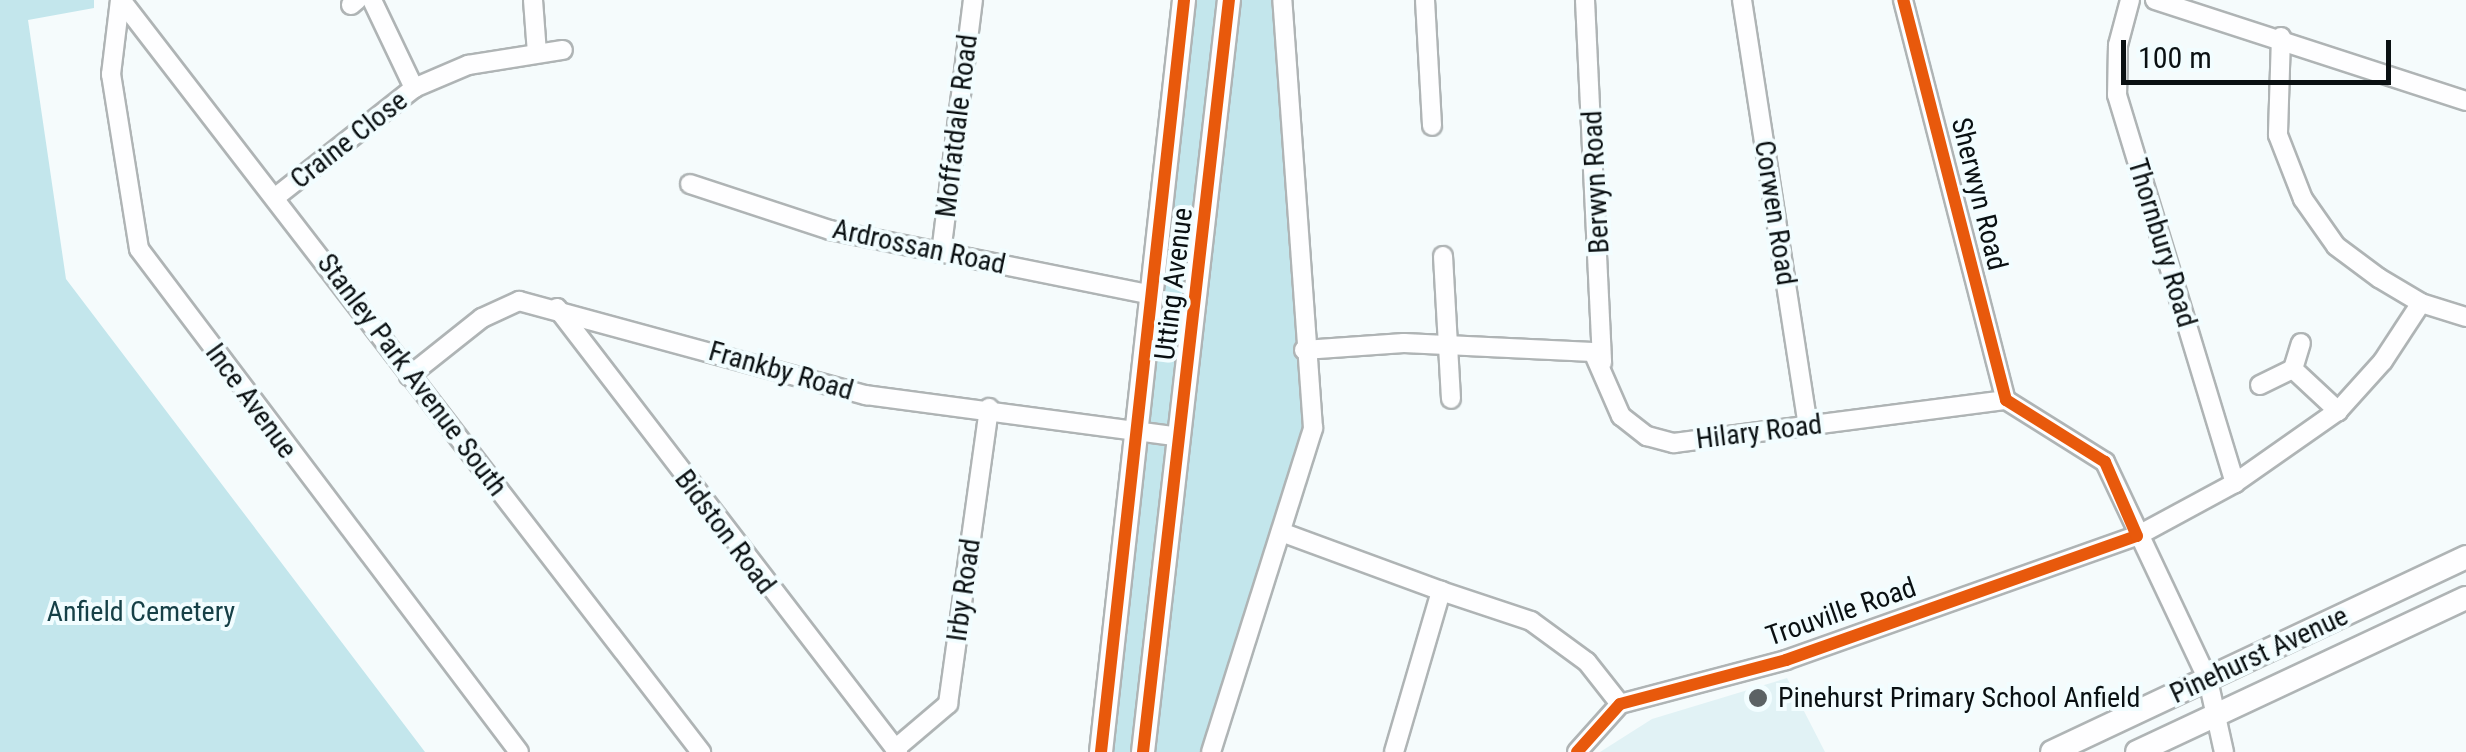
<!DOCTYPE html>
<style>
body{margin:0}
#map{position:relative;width:2466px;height:752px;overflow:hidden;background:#f5fbfc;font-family:"Roboto Condensed",sans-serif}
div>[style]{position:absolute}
.built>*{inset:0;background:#e1f2f5}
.green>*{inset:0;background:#c3e6ec}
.roads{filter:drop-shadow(2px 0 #afb4b5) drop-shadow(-2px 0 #afb4b5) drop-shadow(0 2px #afb4b5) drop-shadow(0 -2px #afb4b5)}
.street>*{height:18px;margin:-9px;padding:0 9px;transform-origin:9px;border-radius:9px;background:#fefeff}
.secondary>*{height:22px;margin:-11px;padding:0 11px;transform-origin:11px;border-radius:11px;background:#fefeff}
.cycleway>*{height:12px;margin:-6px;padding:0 6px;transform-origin:6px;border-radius:6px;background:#e8590c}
.dots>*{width:28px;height:28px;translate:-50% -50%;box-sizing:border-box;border:5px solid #f2fdff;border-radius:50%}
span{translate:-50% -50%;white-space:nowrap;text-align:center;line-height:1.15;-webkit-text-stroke:8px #f2fdff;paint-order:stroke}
.street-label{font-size:28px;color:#0a1012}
.park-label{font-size:28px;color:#164047}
.poi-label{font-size:28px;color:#0a1012}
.left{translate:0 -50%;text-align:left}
.scale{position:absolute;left:2121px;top:40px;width:270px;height:45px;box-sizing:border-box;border:5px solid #0a1012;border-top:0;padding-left:12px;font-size:30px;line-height:35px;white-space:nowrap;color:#0a1012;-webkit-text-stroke:8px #f2fdff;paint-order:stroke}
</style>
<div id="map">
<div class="built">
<div style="clip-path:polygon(1787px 678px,1825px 752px,1600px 752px,1652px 719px)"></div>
</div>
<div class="green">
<div style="clip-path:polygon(0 0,94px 0,94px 8px,28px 20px,66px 279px,425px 752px,0 752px)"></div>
<div style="clip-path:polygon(1184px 0,1282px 0,1313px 428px,1211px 752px,1101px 752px)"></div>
</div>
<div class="roads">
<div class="street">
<div style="left:120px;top:0;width:75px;rotate:96.9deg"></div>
<div style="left:111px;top:74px;width:177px;rotate:80.9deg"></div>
<div style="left:139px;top:249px;width:630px;rotate:52.93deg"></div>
<div style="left:121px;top:0;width:950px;rotate:52.36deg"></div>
<div style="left:372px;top:0;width:98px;rotate:64.5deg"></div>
<div style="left:533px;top:0;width:53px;rotate:85.7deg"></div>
<div style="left:1425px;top:0;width:126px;rotate:86.8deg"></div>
<div style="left:1585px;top:0;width:363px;rotate:87.3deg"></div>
<div style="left:1742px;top:0;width:431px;rotate:81.2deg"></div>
<div style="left:1903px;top:0;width:413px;rotate:75.6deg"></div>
<div style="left:2130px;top:0;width:47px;rotate:104.9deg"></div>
<div style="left:2118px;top:45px;width:50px;rotate:91.1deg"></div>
<div style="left:2117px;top:95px;width:406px;rotate:73.1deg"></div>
<div style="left:2155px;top:0;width:327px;rotate:18deg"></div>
<div style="left:351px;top:5px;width:8px;rotate:-40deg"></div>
<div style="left:2281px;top:37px;width:98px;rotate:91.8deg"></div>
<div style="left:2278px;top:135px;width:69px;rotate:68.7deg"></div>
<div style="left:2303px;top:199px;width:57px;rotate:54.9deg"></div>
<div style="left:2336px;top:246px;width:54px;rotate:36.7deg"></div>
<div style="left:2379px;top:278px;width:49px;rotate:30.8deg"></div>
<div style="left:2421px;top:303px;width:47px;rotate:17.3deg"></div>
<div style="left:690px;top:184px;width:147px;rotate:18.2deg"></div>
<div style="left:830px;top:230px;width:328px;rotate:11.4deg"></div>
<div style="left:277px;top:196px;width:174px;rotate:-38.2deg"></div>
<div style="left:414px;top:88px;width:59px;rotate:-23.1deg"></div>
<div style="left:468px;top:65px;width:96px;rotate:-9deg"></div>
<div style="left:941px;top:253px;width:255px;rotate:-82.8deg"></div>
<div style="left:1443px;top:256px;width:143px;rotate:86.8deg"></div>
<div style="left:557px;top:308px;width:560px;rotate:52.48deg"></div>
<div style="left:1304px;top:350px;width:100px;rotate:-4deg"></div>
<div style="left:1404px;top:343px;width:189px;rotate:2.7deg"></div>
<div style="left:1593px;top:352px;width:70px;rotate:66.4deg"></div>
<div style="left:1621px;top:416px;width:33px;rotate:38deg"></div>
<div style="left:1647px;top:436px;width:28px;rotate:15deg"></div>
<div style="left:1674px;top:443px;width:335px;rotate:-7.4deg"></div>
<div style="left:2006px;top:400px;width:117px;rotate:32.1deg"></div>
<div style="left:2105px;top:462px;width:241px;rotate:64.7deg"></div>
<div style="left:2208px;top:680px;width:74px;rotate:77.5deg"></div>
<div style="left:2293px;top:369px;width:27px;rotate:-73deg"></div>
<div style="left:409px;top:376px;width:93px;rotate:-38.5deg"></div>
<div style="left:482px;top:318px;width:41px;rotate:-24.7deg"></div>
<div style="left:519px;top:301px;width:360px;rotate:15.2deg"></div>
<div style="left:866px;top:395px;width:317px;rotate:7.6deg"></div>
<div style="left:2260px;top:385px;width:37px;rotate:-26deg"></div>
<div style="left:2293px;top:369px;width:62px;rotate:43deg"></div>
<div style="left:1281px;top:532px;width:171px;rotate:20.2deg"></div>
<div style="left:895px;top:749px;width:70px;rotate:-40.3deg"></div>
<div style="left:948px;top:704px;width:299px;rotate:-82.1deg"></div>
<div style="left:1211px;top:752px;width:340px;rotate:-72.5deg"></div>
<div style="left:1313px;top:428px;width:429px;rotate:-94.1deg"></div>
<div style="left:1394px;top:752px;width:168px;rotate:-73.7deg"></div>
<div style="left:1441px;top:591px;width:95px;rotate:18.4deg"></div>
<div style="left:1531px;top:621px;width:69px;rotate:36.2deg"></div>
<div style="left:1587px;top:662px;width:53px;rotate:51.8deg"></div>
<div style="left:1577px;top:752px;width:64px;rotate:-48.1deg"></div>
<div style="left:1620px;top:704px;width:172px;rotate:-14.8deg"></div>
<div style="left:1786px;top:660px;width:372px;rotate:-19.5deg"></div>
<div style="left:2137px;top:536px;width:111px;rotate:-28.4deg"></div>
<div style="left:2235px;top:483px;width:126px;rotate:-35deg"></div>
<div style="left:2338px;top:411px;width:67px;rotate:-48deg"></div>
<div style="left:2383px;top:361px;width:69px;rotate:-56.8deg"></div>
</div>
<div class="secondary">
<div style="left:1101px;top:752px;width:757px;rotate:-83.7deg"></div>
<div style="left:1143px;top:752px;width:757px;rotate:-83.48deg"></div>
<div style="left:2052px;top:752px;width:458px;rotate:-25.2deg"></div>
<div style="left:2137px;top:752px;width:363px;rotate:-25.1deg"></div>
</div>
</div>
<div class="cycleway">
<div style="left:1101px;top:752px;width:757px;rotate:-83.7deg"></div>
<div style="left:1143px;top:752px;width:757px;rotate:-83.48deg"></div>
<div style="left:1577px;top:752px;width:64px;rotate:-48.1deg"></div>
<div style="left:1620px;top:704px;width:172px;rotate:-14.8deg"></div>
<div style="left:1786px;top:660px;width:372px;rotate:-19.5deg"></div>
<div style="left:2137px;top:536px;width:81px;rotate:-113.4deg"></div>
<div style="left:2105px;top:462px;width:117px;rotate:-147.9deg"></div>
<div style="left:2006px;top:400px;width:413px;rotate:-104.4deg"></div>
</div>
<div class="dots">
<div style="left:1758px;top:698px;background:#5c6264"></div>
</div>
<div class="street-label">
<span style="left:957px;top:126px;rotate:-83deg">Moffatdale Road</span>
<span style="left:349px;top:140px;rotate:-38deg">Craine Close</span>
<span style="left:1596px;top:182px;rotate:-93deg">Berwyn Road</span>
<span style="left:1979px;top:194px;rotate:76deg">Sherwyn Road</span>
<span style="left:1775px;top:213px;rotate:81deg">Corwen Road</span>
<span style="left:2162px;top:243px;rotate:73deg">Thornbury Road</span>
<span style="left:919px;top:247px;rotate:12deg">Ardrossan Road</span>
<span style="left:1174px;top:284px;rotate:-83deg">Utting Avenue</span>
<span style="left:781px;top:371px;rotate:16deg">Frankby Road</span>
<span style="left:412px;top:375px;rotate:53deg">Stanley Park Avenue South</span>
<span style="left:251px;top:401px;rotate:54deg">Ince Avenue</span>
<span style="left:1759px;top:432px;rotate:-7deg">Hilary Road</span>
<span style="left:725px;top:532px;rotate:53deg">Bidston Road</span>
<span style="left:964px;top:590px;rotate:-82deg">Irby Road</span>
<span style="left:1841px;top:612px;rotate:-19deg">Trouville Road</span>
<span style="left:2259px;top:655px;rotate:-25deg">Pinehurst Avenue</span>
</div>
<div class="park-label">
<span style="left:141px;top:612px">Anfield Cemetery</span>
</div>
<div class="poi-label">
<span class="left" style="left:1778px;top:698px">Pinehurst Primary School Anfield</span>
</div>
<div class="scale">100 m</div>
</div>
